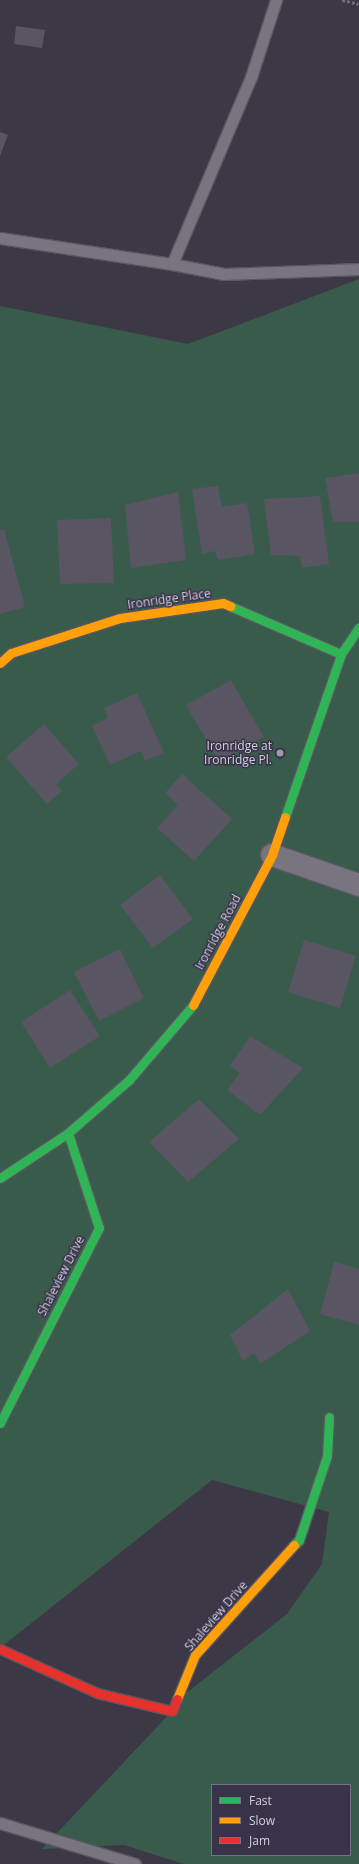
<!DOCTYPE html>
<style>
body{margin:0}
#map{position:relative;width:359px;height:1864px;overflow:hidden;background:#3c3845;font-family:"Open Sans",sans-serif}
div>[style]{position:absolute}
.green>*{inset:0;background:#395b4c}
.building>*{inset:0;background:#595563}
.path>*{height:2.5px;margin-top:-1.25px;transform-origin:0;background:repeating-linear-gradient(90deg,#716e78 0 3px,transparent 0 5px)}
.roads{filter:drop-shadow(1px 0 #595662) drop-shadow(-1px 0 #595662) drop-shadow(0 1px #595662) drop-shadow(0 -1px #595662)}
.lane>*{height:11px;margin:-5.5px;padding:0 5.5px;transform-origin:5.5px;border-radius:5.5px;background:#787480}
.street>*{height:22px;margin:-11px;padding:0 11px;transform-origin:11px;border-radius:11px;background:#787480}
.fast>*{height:9px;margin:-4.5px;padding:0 4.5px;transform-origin:4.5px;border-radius:4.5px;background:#30b455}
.slow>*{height:9px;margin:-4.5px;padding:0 4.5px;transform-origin:4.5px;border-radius:4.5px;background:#ff9f0a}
.jam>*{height:9px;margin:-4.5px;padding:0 4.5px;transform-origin:4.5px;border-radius:4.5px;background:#e5322d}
.dots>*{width:11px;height:11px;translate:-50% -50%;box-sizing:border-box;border:2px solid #39334a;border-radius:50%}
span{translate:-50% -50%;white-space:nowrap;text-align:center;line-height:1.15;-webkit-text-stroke:3px #39334a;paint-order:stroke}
.street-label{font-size:12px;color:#d3cfde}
.poi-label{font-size:12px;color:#d3cfde}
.right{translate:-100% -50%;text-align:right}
.legend{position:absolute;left:211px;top:1784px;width:140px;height:72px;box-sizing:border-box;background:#39334a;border:1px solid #777185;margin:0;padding:5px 7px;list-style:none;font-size:12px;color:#d3cfde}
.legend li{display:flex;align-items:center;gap:8px;height:20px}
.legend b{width:20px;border:1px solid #777185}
</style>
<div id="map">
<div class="green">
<div style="clip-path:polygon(evenodd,359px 279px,359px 1864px,184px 1864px,124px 1845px,42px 1849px,172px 1711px,185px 1694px,287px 1614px,322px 1564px,329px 1512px,212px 1480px,0 1648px,0 306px,188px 344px,359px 279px,212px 1785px,350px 1785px,350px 1855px,212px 1855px,212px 1785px)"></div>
</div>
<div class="building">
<div style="clip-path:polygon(16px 26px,45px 30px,42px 48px,14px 44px)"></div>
<div style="clip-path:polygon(0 132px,8px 135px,0 156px)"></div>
<div style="clip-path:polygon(359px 473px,359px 522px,333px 522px,325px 478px)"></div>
<div style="clip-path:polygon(218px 486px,222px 507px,247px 503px,255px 554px,218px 560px,215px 551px,202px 554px,192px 489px)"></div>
<div style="clip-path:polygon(178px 492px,186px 560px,131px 568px,125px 505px)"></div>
<div style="clip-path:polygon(320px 496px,329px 564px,302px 568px,300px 556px,271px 555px,264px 499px)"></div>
<div style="clip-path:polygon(111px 518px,114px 583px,60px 584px,57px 520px)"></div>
<div style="clip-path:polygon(4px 529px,25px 607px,0 614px,0 530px)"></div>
<div style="clip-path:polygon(231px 680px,264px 737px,219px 762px,186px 705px)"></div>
<div style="clip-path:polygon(137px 693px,164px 753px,145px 761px,141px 751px,110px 765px,92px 726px,108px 718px,104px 708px)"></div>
<div style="clip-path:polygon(44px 724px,79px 764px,56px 784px,62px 791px,47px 804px,6px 757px)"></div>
<div style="clip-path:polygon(182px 774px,232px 819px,194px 861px,157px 828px,178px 805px,165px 793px)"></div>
<div style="clip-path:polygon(160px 875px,193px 919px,153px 948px,120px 905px)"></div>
<div style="clip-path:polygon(304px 940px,356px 956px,340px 1008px,288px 992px)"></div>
<div style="clip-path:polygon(120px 949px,144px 998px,99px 1021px,74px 972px)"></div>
<div style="clip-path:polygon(70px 990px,100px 1036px,50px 1068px,21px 1022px)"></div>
<div style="clip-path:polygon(250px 1036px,303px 1068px,260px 1115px,227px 1090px,240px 1073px,230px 1066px)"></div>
<div style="clip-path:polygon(199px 1099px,239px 1139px,188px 1182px,149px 1142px)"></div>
<div style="clip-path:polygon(334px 1262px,359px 1269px,359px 1325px,320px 1314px)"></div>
<div style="clip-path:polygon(288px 1289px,310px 1331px,260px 1364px,254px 1353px,243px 1361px,230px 1335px)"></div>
</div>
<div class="path">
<div style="left:342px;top:0;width:17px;rotate:13deg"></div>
</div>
<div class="roads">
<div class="lane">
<div style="left:0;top:238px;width:174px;rotate:8.6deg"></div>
<div style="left:172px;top:264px;width:53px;rotate:10.9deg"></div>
<div style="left:224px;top:274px;width:135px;rotate:-2.1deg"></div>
<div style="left:172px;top:264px;width:203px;rotate:-67.1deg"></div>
<div style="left:251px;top:77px;width:81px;rotate:-72deg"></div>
<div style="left:0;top:1823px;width:141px;rotate:16.9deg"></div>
</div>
<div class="street">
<div style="left:272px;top:855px;width:92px;rotate:19deg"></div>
</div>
<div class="fast">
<div style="left:230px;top:606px;width:121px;rotate:23.4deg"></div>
<div style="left:285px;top:817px;width:172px;rotate:-71deg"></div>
<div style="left:341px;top:654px;width:32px;rotate:-56deg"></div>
<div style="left:0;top:1178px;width:82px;rotate:-33.5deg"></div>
<div style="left:68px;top:1133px;width:81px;rotate:-41deg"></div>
<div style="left:129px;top:1080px;width:99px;rotate:-49.5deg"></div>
<div style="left:0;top:1423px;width:219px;rotate:-63.1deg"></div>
<div style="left:99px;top:1228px;width:100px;rotate:-108.1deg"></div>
<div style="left:294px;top:1545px;width:7px;rotate:-45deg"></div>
<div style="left:299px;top:1540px;width:89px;rotate:-71.6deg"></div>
<div style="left:327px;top:1456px;width:39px;rotate:-87deg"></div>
</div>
<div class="slow">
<div style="left:0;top:663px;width:15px;rotate:-42deg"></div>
<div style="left:11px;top:653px;width:114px;rotate:-17.8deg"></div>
<div style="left:120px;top:618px;width:104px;rotate:-8.3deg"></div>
<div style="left:223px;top:603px;width:8px;rotate:23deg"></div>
<div style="left:193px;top:1005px;width:170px;rotate:-62.2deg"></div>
<div style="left:272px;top:855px;width:40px;rotate:-71.1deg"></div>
<div style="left:177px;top:1699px;width:48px;rotate:-67.8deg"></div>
<div style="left:195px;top:1655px;width:148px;rotate:-48deg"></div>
</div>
<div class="jam">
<div style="left:0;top:1649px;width:107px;rotate:24.4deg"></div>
<div style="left:97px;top:1693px;width:77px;rotate:13.5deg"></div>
<div style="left:172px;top:1711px;width:13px;rotate:-67deg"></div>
</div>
</div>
<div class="dots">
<div style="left:280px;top:753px;background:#9e9aa8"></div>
</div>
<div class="street-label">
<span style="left:169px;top:599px;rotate:-8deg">Ironridge Place</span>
<span style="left:218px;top:932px;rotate:-62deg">Ironridge Road</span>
<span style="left:61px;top:1276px;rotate:-63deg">Shaleview Drive</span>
<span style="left:216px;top:1616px;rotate:-49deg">Shaleview Drive</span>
</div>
<div class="poi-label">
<span class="right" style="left:272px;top:753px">Ironridge at<br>Ironridge Pl.</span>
</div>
<ul class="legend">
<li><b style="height:5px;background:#30b455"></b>Fast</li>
<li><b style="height:5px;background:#ff9f0a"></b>Slow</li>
<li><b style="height:5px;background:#e5322d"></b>Jam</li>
</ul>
</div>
